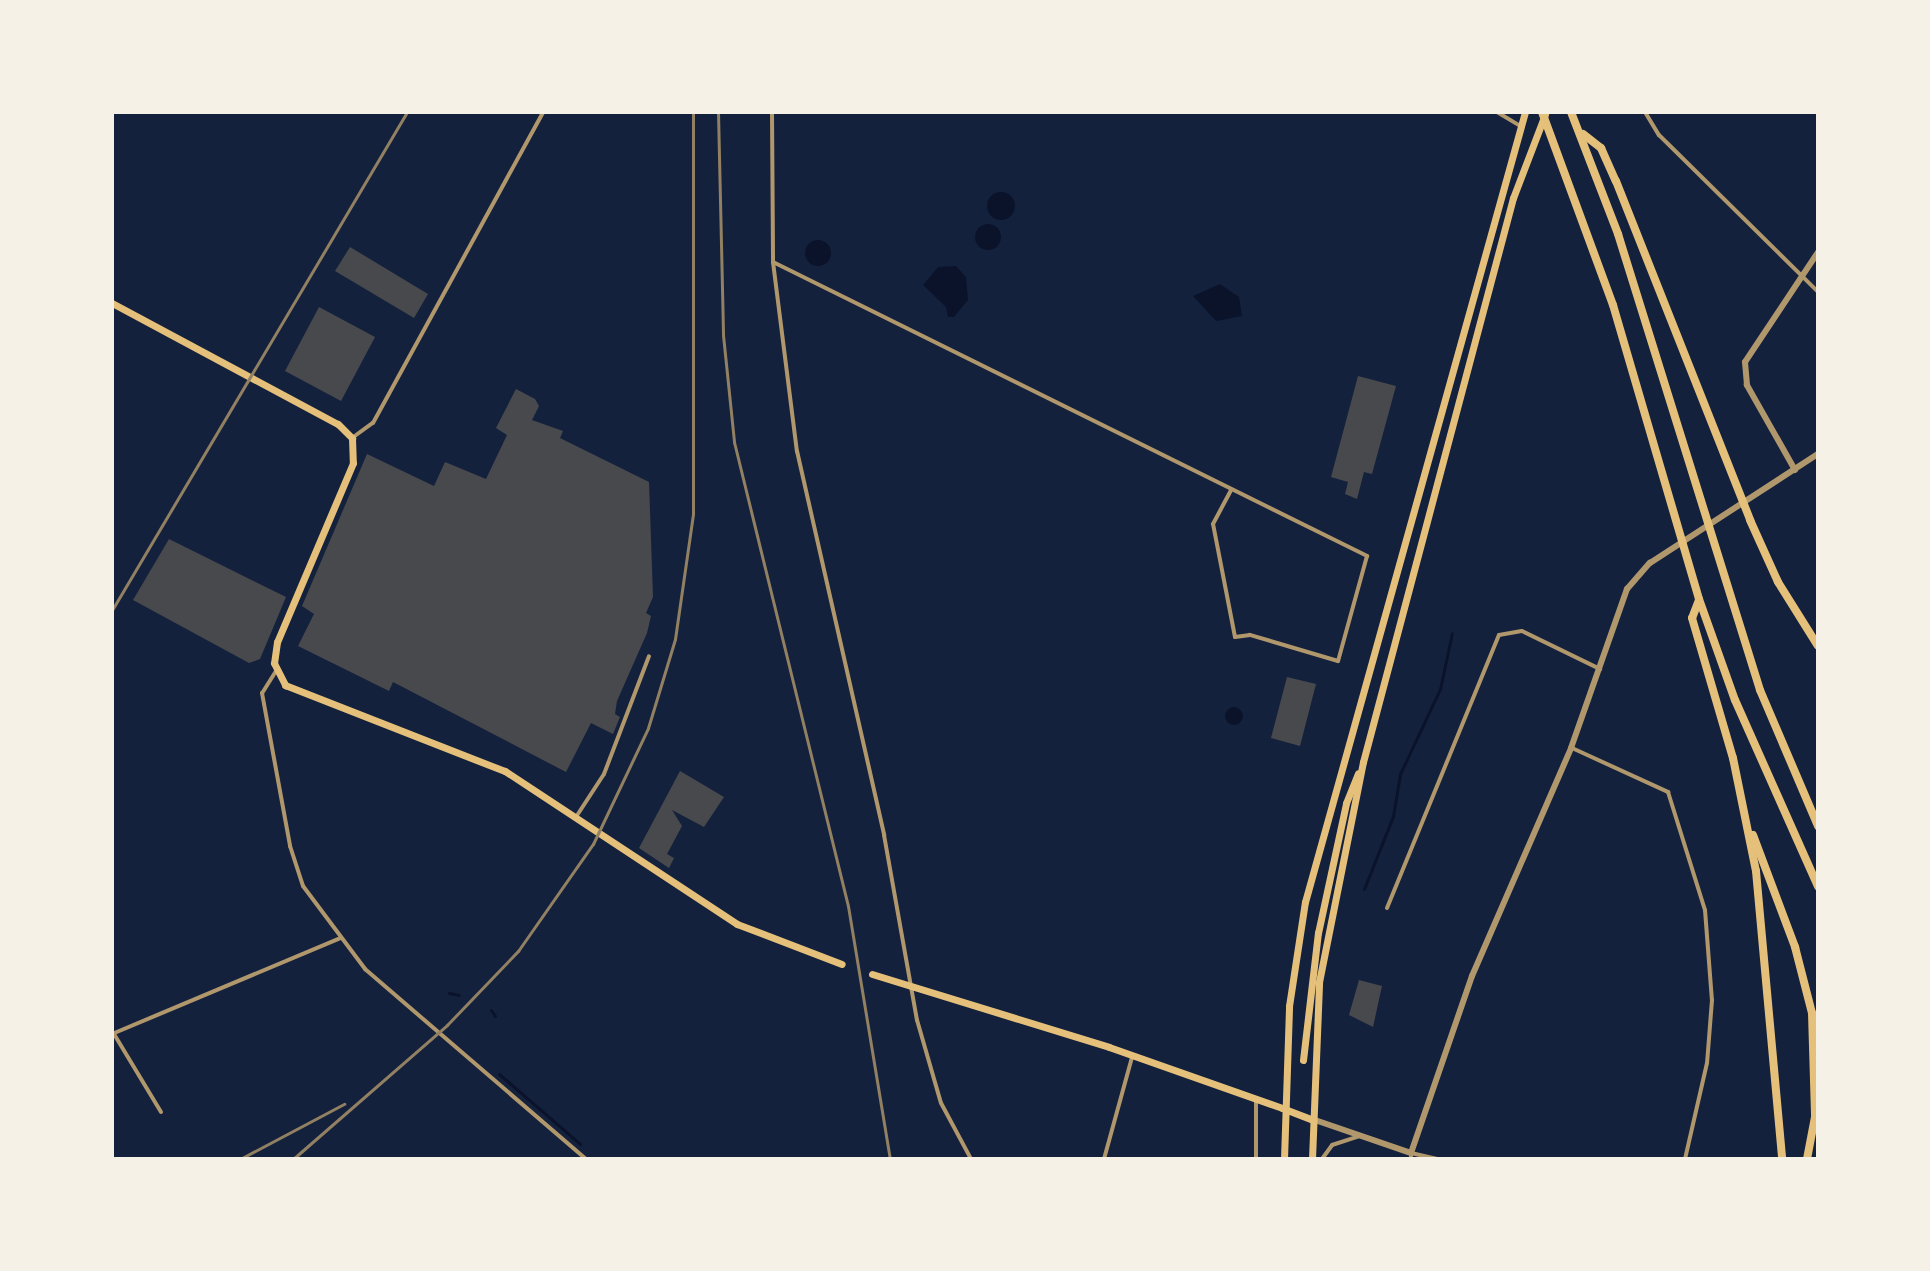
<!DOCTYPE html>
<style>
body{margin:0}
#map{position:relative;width:1930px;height:1271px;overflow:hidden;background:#14213d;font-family:Helvetica,sans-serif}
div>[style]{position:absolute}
.water>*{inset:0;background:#0b132b}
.round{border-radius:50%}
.stream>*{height:3px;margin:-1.5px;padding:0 1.5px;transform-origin:1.5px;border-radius:1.5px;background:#0b132b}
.building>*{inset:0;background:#48494c}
.minor>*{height:4px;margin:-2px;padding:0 2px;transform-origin:2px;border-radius:2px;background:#b1986c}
.tertiary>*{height:6px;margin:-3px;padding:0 3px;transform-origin:3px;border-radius:3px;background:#b1986c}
.primary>*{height:7px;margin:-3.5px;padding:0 3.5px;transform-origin:3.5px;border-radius:3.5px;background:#e5c07b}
.trunk>*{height:7px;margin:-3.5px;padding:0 3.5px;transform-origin:3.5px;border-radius:3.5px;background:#e5c07b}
.motorway>*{height:8px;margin:-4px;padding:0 4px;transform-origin:4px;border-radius:4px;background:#e5c07b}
.rail>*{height:3px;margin:-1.5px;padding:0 1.5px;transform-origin:1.5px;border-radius:1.5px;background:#918062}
span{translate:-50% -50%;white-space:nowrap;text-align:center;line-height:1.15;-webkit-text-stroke:7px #f6f1e7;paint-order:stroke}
.frame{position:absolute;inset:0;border:114px solid #f6f1e7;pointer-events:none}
</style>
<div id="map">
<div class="water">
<div class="round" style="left:987px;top:192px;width:28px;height:28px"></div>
<div class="round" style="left:975px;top:224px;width:26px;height:26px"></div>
<div class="round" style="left:805px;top:240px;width:26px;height:26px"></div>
<div style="clip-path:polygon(956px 266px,966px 277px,968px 300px,954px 317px,948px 317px,946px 307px,923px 285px,938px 267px)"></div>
<div style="clip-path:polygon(1220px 284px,1239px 297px,1242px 316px,1216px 321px,1193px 296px)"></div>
<div class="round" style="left:1225px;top:707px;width:18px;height:18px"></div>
</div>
<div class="stream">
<div style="left:1364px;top:889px;width:79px;rotate:-68.3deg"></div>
<div style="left:1393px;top:816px;width:43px;rotate:-80.5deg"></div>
<div style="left:1400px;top:774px;width:94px;rotate:-64.8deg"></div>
<div style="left:1440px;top:689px;width:57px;rotate:-77.9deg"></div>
<div style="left:449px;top:993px;width:10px;rotate:11deg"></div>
<div style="left:491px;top:1010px;width:7px;rotate:56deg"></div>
<div style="left:499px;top:1074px;width:107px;rotate:40.8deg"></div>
<div style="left:596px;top:1158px;width:1px;rotate:45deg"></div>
<div style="left:193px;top:1159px;width:5px;rotate:-11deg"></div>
</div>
<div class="building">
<div style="clip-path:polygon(350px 247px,428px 294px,414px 318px,335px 271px)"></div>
<div style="clip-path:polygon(319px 307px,375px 337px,341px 401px,285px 371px)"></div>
<div style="clip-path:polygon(1358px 376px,1396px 386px,1372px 474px,1364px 472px,1357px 499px,1345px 494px,1348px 482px,1331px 477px)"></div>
<div style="clip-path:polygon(516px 389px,535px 399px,539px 406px,532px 420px,563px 431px,560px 438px,649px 482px,653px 597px,646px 613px,651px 616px,647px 633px,617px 701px,615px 714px,620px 717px,613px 734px,591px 723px,566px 772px,393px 682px,389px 691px,298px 646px,314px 614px,302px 606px,367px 454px,434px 486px,445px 462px,486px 479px,507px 435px,496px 428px)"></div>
<div style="clip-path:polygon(169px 539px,286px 597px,260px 659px,249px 663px,133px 600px)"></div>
<div style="clip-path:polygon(1287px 677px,1316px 684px,1300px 746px,1271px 738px)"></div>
<div style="clip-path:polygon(680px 771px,724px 797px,704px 827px,672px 810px,682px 826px,667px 854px,674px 858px,669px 868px,639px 848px)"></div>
<div style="clip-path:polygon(1359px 980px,1382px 986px,1373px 1027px,1349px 1015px)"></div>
</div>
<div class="minor">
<div style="left:772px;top:112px;width:150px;rotate:89.6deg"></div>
<div style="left:773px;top:262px;width:191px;rotate:82.8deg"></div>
<div style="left:797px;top:451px;width:394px;rotate:77.2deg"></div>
<div style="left:884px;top:835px;width:188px;rotate:79.9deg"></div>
<div style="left:917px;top:1020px;width:86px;rotate:73.9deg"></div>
<div style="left:941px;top:1103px;width:64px;rotate:61.8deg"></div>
<div style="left:1497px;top:112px;width:26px;rotate:31deg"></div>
<div style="left:1645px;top:112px;width:27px;rotate:59deg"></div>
<div style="left:1659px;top:135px;width:223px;rotate:44.6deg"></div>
<div style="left:773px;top:262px;width:663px;rotate:26.33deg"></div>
<div style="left:1367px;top:556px;width:109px;rotate:105.4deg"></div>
<div style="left:1338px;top:661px;width:92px;rotate:-163.5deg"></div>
<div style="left:1250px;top:635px;width:15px;rotate:172deg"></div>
<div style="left:1235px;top:637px;width:115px;rotate:-101deg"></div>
<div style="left:1213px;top:524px;width:38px;rotate:-62deg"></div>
<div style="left:352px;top:438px;width:26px;rotate:-36deg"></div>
<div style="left:373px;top:423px;width:354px;rotate:-61.3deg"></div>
<div style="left:276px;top:671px;width:26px;rotate:122deg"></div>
<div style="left:262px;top:693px;width:156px;rotate:79.6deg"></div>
<div style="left:290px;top:846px;width:42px;rotate:72deg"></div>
<div style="left:303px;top:886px;width:104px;rotate:53.2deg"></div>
<div style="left:365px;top:969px;width:291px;rotate:40.7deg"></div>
<div style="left:1572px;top:748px;width:106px;rotate:24.6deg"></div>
<div style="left:1668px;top:792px;width:124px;rotate:72.6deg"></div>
<div style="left:1705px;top:910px;width:90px;rotate:85.6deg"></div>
<div style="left:1712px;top:1000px;width:63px;rotate:94.5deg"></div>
<div style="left:1707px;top:1063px;width:98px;rotate:102.9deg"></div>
<div style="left:576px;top:817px;width:51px;rotate:-56.9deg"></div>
<div style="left:604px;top:774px;width:126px;rotate:-69.1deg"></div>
<div style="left:1387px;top:908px;width:295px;rotate:-67.7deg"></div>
<div style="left:1499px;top:635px;width:23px;rotate:-10deg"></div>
<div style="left:1522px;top:631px;width:87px;rotate:26deg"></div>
<div style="left:112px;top:1034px;width:247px;rotate:-22.8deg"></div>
<div style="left:114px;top:1034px;width:91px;rotate:58.9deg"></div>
<div style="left:1256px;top:1099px;width:60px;rotate:90deg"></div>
<div style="left:1104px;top:1159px;width:106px;rotate:-74.6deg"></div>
<div style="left:1322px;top:1159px;width:17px;rotate:-54deg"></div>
<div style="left:1332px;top:1145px;width:28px;rotate:-18deg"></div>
<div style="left:1411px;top:1159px;width:6px;rotate:-90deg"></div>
<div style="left:1411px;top:1153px;width:28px;rotate:13deg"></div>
</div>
<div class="tertiary">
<div style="left:1795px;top:470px;width:98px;rotate:-119.5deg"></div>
<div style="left:1747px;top:385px;width:23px;rotate:-95deg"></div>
<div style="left:1745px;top:362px;width:132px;rotate:-56.4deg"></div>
<div style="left:1312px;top:1119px;width:105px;rotate:19deg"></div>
<div style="left:1411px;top:1153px;width:187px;rotate:-71deg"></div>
<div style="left:1472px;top:976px;width:249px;rotate:-66.5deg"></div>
<div style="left:1571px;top:748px;width:169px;rotate:-70.6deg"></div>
<div style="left:1627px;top:589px;width:35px;rotate:-49deg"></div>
<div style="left:1650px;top:563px;width:200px;rotate:-33deg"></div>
</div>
<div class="primary">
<div style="left:112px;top:303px;width:256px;rotate:28.2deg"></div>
<div style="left:338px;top:424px;width:20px;rotate:45deg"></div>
<div style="left:352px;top:438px;width:25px;rotate:88deg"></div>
<div style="left:353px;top:463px;width:194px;rotate:113deg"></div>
<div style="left:277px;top:642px;width:21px;rotate:98deg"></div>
<div style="left:274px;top:663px;width:25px;rotate:63deg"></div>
<div style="left:285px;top:685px;width:236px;rotate:21.4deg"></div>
<div style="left:505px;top:771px;width:278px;rotate:33.4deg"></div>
<div style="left:737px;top:924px;width:112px;rotate:20.9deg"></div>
<div style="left:872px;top:974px;width:248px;rotate:17.1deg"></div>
<div style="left:1109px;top:1047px;width:183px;rotate:19.4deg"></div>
</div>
<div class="trunk">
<div style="left:1303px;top:1060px;width:128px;rotate:-83.3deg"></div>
<div style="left:1318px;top:933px;width:133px;rotate:-77.8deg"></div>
<div style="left:1346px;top:803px;width:32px;rotate:-68deg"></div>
<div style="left:1282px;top:1108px;width:31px;rotate:21deg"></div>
<div style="left:1284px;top:1159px;width:153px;rotate:-88.1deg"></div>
<div style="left:1289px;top:1006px;width:105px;rotate:-81.3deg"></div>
<div style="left:1305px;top:902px;width:820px;rotate:-74.44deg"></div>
<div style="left:1312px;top:1159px;width:177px;rotate:-87.7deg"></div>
<div style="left:1319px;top:982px;width:224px;rotate:-78.7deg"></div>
<div style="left:1363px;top:762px;width:584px;rotate:-75.11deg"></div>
<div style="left:1513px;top:198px;width:90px;rotate:-69.1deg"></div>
</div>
<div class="motorway">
<div style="left:1542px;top:112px;width:206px;rotate:69.8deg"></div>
<div style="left:1613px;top:305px;width:306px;rotate:73.7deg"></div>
<div style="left:1699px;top:599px;width:107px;rotate:70.4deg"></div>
<div style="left:1735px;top:700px;width:204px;rotate:66deg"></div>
<div style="left:1571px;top:112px;width:131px;rotate:68.9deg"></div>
<div style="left:1618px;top:234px;width:478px;rotate:72.7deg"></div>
<div style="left:1760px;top:690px;width:148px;rotate:66.9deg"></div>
<div style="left:1583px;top:134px;width:23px;rotate:38deg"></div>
<div style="left:1601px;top:148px;width:36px;rotate:66deg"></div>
<div style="left:1616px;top:181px;width:365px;rotate:68.4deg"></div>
<div style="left:1750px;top:520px;width:68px;rotate:65.7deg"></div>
<div style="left:1778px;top:582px;width:75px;rotate:58deg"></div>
<div style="left:1699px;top:600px;width:19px;rotate:111deg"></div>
<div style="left:1692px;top:618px;width:146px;rotate:73.7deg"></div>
<div style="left:1733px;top:758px;width:115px;rotate:78.5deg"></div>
<div style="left:1756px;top:871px;width:289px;rotate:84.8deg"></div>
<div style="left:1753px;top:835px;width:120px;rotate:69.4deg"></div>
<div style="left:1795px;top:947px;width:68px;rotate:75.6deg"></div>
<div style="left:1812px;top:1013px;width:104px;rotate:88.3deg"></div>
<div style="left:1815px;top:1117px;width:43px;rotate:100.8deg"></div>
</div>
<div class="rail">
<div style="left:718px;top:112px;width:223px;rotate:88.7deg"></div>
<div style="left:723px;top:335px;width:108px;rotate:84.1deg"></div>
<div style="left:734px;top:442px;width:478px;rotate:76.2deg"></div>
<div style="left:848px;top:906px;width:256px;rotate:80.6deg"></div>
<div style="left:112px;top:610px;width:579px;rotate:-59.36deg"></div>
<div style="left:240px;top:1159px;width:118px;rotate:-27.9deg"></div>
<div style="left:293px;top:1159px;width:204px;rotate:-41deg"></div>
<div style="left:447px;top:1025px;width:103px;rotate:-46.2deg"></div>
<div style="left:518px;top:951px;width:131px;rotate:-55deg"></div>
<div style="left:593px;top:844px;width:128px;rotate:-64.6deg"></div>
<div style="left:648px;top:728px;width:93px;rotate:-73.1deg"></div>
<div style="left:675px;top:639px;width:126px;rotate:-81.8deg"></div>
<div style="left:693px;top:514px;width:402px;rotate:-90deg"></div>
</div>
<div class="frame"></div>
</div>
